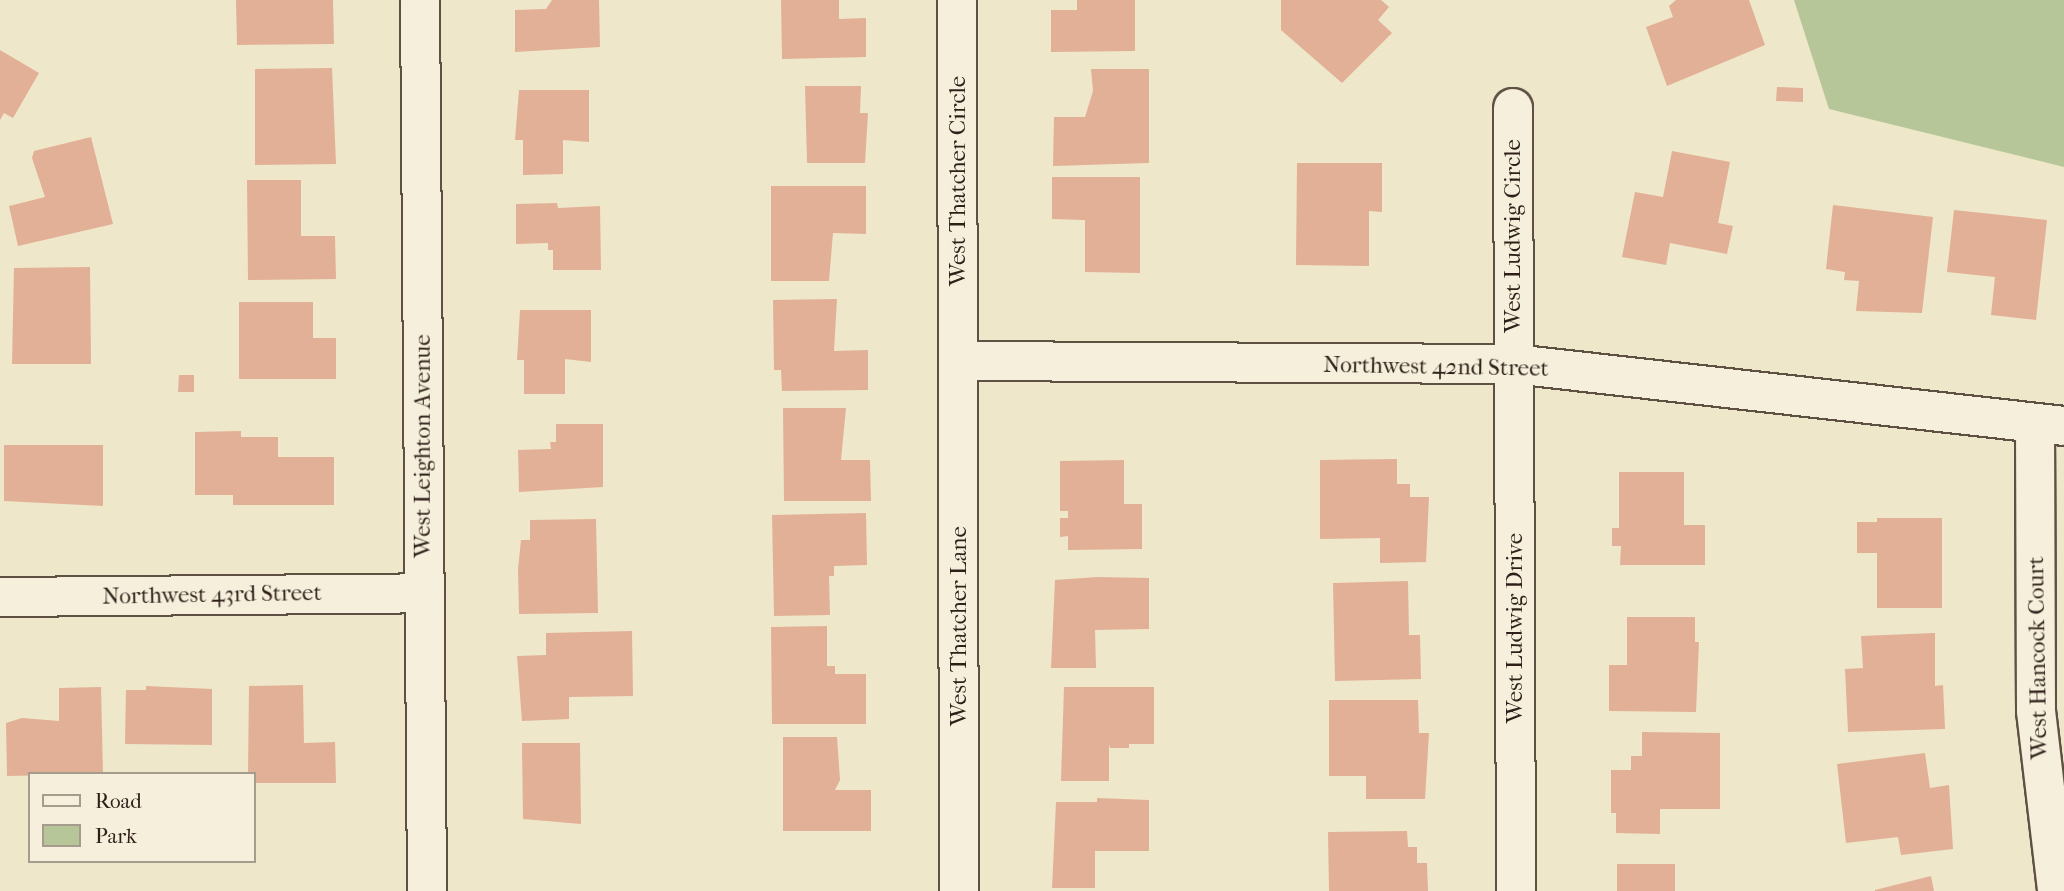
<!DOCTYPE html>
<style>
body{margin:0}
#map{position:relative;width:2064px;height:891px;overflow:hidden;background:#efe7c9;font-family:"IM FELL French Canon",serif}
div>[style]{position:absolute}
.green>*{inset:0;background:#b6c699}
.building>*{inset:0;background:#e2b096}
.roads{filter:drop-shadow(2px 0 #5e5144) drop-shadow(-2px 0 #5e5144) drop-shadow(0 2px #5e5144) drop-shadow(0 -2px #5e5144)}
.minor>*{height:38px;margin:-19px;padding:0 19px;transform-origin:19px;border-radius:19px;background:#f5efdc}
span{translate:-50% -50%;white-space:nowrap;text-align:center;line-height:1.15;-webkit-text-stroke:5px #f5efdc;paint-order:stroke}
.street-label{font-size:23px;color:#2e1f18}
.legend{position:absolute;left:28px;top:772px;width:228px;height:91px;box-sizing:border-box;background:#f5efdc;border:2px solid #a59c8e;margin:0;padding:9px 12px;list-style:none;font-size:21px;color:#2e1f18}
.legend li{display:flex;align-items:center;gap:14px;height:35px}
.legend b{width:35px;border:2px solid #a59c8e}
</style>
<div id="map">
<div class="green">
<div style="clip-path:polygon(1794px 0,2064px 0,2064px 167px,1829px 109px)"></div>
</div>
<div class="building">
<div style="clip-path:polygon(236px 0,333px 0,334px 44px,237px 45px)"></div>
<div style="clip-path:polygon(552px 0,599px 0,600px 47px,515px 52px,515px 10px,546px 9px)"></div>
<div style="clip-path:polygon(781px 0,839px 0,839px 19px,866px 18px,866px 57px,782px 59px)"></div>
<div style="clip-path:polygon(1077px 0,1135px 0,1135px 51px,1051px 52px,1051px 10px,1077px 10px)"></div>
<div style="clip-path:polygon(1281px 0,1381px 0,1389px 7px,1378px 20px,1392px 33px,1342px 83px,1281px 30px)"></div>
<div style="clip-path:polygon(1676px 0,1749px 0,1765px 45px,1667px 86px,1646px 27px,1673px 17px,1669px 6px)"></div>
<div style="clip-path:polygon(0 50px,39px 73px,13px 118px,4px 113px,0 120px)"></div>
<div style="clip-path:polygon(332px 68px,336px 164px,255px 165px,255px 69px)"></div>
<div style="clip-path:polygon(1091px 69px,1149px 69px,1149px 163px,1053px 166px,1054px 117px,1085px 117px,1093px 91px)"></div>
<div style="clip-path:polygon(805px 86px,861px 86px,860px 113px,868px 113px,865px 163px,807px 163px)"></div>
<div style="clip-path:polygon(1777px 87px,1803px 88px,1803px 102px,1776px 101px)"></div>
<div style="clip-path:polygon(519px 90px,589px 90px,589px 142px,563px 140px,563px 174px,523px 175px,523px 140px,515px 140px)"></div>
<div style="clip-path:polygon(91px 137px,113px 224px,18px 246px,9px 206px,45px 197px,32px 158px,34px 151px)"></div>
<div style="clip-path:polygon(1672px 151px,1730px 162px,1718px 223px,1733px 226px,1727px 254px,1670px 243px,1666px 265px,1622px 257px,1635px 192px,1663px 197px)"></div>
<div style="clip-path:polygon(1297px 163px,1382px 163px,1382px 212px,1369px 211px,1369px 266px,1296px 265px)"></div>
<div style="clip-path:polygon(1052px 177px,1140px 177px,1140px 273px,1085px 272px,1085px 220px,1052px 219px)"></div>
<div style="clip-path:polygon(247px 180px,301px 180px,301px 236px,335px 236px,336px 279px,248px 280px)"></div>
<div style="clip-path:polygon(771px 186px,866px 186px,866px 234px,833px 233px,829px 281px,771px 281px)"></div>
<div style="clip-path:polygon(557px 203px,558px 208px,600px 206px,601px 270px,553px 270px,553px 250px,548px 250px,548px 243px,516px 244px,516px 204px)"></div>
<div style="clip-path:polygon(1833px 205px,1933px 217px,1922px 313px,1856px 311px,1859px 281px,1844px 280px,1845px 272px,1826px 269px)"></div>
<div style="clip-path:polygon(1954px 210px,2047px 220px,2036px 320px,1991px 315px,1995px 277px,1947px 272px)"></div>
<div style="clip-path:polygon(90px 267px,91px 364px,12px 364px,14px 268px)"></div>
<div style="clip-path:polygon(837px 299px,834px 351px,868px 350px,868px 390px,782px 391px,781px 370px,774px 370px,773px 300px)"></div>
<div style="clip-path:polygon(239px 302px,313px 302px,313px 338px,336px 338px,336px 379px,239px 379px)"></div>
<div style="clip-path:polygon(520px 310px,591px 310px,591px 362px,565px 359px,565px 394px,524px 394px,524px 360px,517px 360px)"></div>
<div style="clip-path:polygon(179px 375px,194px 375px,194px 392px,178px 392px)"></div>
<div style="clip-path:polygon(783px 408px,846px 408px,841px 460px,870px 460px,871px 501px,784px 501px)"></div>
<div style="clip-path:polygon(556px 424px,603px 424px,603px 487px,519px 492px,518px 450px,551px 449px,550px 442px,556px 442px)"></div>
<div style="clip-path:polygon(241px 431px,241px 437px,278px 437px,278px 457px,334px 457px,334px 505px,233px 505px,233px 495px,195px 495px,195px 432px)"></div>
<div style="clip-path:polygon(4px 445px,103px 445px,103px 506px,4px 501px)"></div>
<div style="clip-path:polygon(1397px 459px,1397px 484px,1410px 484px,1410px 497px,1429px 497px,1426px 562px,1380px 563px,1380px 538px,1320px 539px,1320px 460px)"></div>
<div style="clip-path:polygon(1124px 460px,1124px 504px,1142px 504px,1142px 549px,1068px 550px,1068px 536px,1060px 537px,1060px 518px,1068px 518px,1068px 511px,1060px 511px,1060px 461px)"></div>
<div style="clip-path:polygon(1619px 472px,1684px 472px,1684px 525px,1705px 525px,1705px 565px,1620px 565px,1621px 546px,1612px 546px,1612px 528px,1619px 528px)"></div>
<div style="clip-path:polygon(866px 513px,867px 565px,834px 566px,834px 576px,829px 576px,830px 615px,774px 616px,772px 515px)"></div>
<div style="clip-path:polygon(1877px 518px,1942px 518px,1942px 608px,1877px 608px,1877px 553px,1857px 553px,1857px 522px,1877px 522px)"></div>
<div style="clip-path:polygon(596px 519px,598px 613px,519px 614px,518px 569px,521px 540px,530px 540px,530px 520px)"></div>
<div style="clip-path:polygon(1097px 577px,1149px 578px,1149px 629px,1095px 630px,1096px 668px,1051px 668px,1055px 580px)"></div>
<div style="clip-path:polygon(1408px 581px,1409px 635px,1420px 635px,1421px 679px,1335px 681px,1333px 583px)"></div>
<div style="clip-path:polygon(1627px 617px,1695px 617px,1695px 642px,1699px 642px,1696px 712px,1609px 711px,1609px 665px,1627px 665px)"></div>
<div style="clip-path:polygon(827px 626px,827px 666px,835px 666px,835px 674px,866px 674px,866px 724px,772px 724px,771px 627px)"></div>
<div style="clip-path:polygon(632px 631px,633px 696px,569px 697px,569px 719px,522px 721px,517px 656px,546px 655px,546px 633px)"></div>
<div style="clip-path:polygon(1935px 633px,1935px 686px,1943px 685px,1945px 729px,1848px 732px,1845px 669px,1863px 668px,1861px 636px)"></div>
<div style="clip-path:polygon(303px 685px,304px 743px,335px 742px,336px 783px,254px 783px,254px 774px,248px 774px,249px 686px)"></div>
<div style="clip-path:polygon(146px 686px,212px 689px,212px 745px,125px 744px,126px 690px,146px 690px)"></div>
<div style="clip-path:polygon(101px 687px,103px 774px,7px 776px,6px 723px,22px 718px,59px 721px,59px 688px)"></div>
<div style="clip-path:polygon(1064px 687px,1154px 687px,1154px 744px,1129px 744px,1129px 748px,1110px 748px,1109px 744px,1109px 781px,1061px 781px)"></div>
<div style="clip-path:polygon(1329px 700px,1418px 700px,1419px 733px,1429px 733px,1425px 799px,1366px 799px,1366px 776px,1329px 776px)"></div>
<div style="clip-path:polygon(1642px 732px,1720px 733px,1720px 809px,1660px 809px,1660px 834px,1616px 833px,1616px 813px,1611px 813px,1611px 770px,1631px 770px,1631px 756px,1642px 756px)"></div>
<div style="clip-path:polygon(783px 737px,837px 737px,840px 780px,835px 790px,871px 790px,871px 831px,783px 831px)"></div>
<div style="clip-path:polygon(522px 743px,580px 743px,581px 824px,523px 819px)"></div>
<div style="clip-path:polygon(1925px 753px,1930px 788px,1949px 785px,1953px 849px,1901px 855px,1898px 837px,1846px 843px,1837px 764px)"></div>
<div style="clip-path:polygon(1097px 798px,1149px 800px,1149px 851px,1095px 851px,1095px 888px,1052px 888px,1056px 802px,1097px 802px)"></div>
<div style="clip-path:polygon(1407px 831px,1408px 847px,1417px 847px,1417px 863px,1427px 863px,1428px 891px,1329px 891px,1328px 832px)"></div>
<div style="clip-path:polygon(1617px 864px,1675px 864px,1675px 891px,1617px 891px)"></div>
<div style="clip-path:polygon(1931px 876px,1934px 891px,1875px 891px,1875px 890px)"></div>
</div>
<div class="roads">
<div class="minor">
<div style="left:420px;top:0;width:891px;rotate:89.55deg"></div>
<div style="left:957px;top:0;width:891px;rotate:89.87deg"></div>
<div style="left:1513px;top:108px;width:783px;rotate:89.78deg"></div>
<div style="left:959px;top:361px;width:555px;rotate:0.31deg"></div>
<div style="left:1514px;top:364px;width:553px;rotate:6.43deg"></div>
<div style="left:2035px;top:423px;width:288px;rotate:89.8deg"></div>
<div style="left:2036px;top:711px;width:181px;rotate:83.3deg"></div>
<div style="left:0;top:597px;width:424px;rotate:-0.5deg"></div>
</div>
</div>
<div class="street-label">
<span style="left:958px;top:181px;rotate:-90deg">West Thatcher Circle</span>
<span style="left:1513px;top:236px;rotate:-90deg">West Ludwig Circle</span>
<span style="left:1436px;top:367px;rotate:1deg">Northwest 42nd Street</span>
<span style="left:423px;top:446px;rotate:-90deg">West Leighton Avenue</span>
<span style="left:212px;top:595px;rotate:-1deg">Northwest 43rd Street</span>
<span style="left:959px;top:626px;rotate:-90deg">West Thatcher Lane</span>
<span style="left:1515px;top:628px;rotate:-90deg">West Ludwig Drive</span>
<span style="left:2038px;top:658px;rotate:-91deg">West Hancock Court</span>
</div>
<ul class="legend">
<li><b style="height:9px;background:#f5efdc"></b>Road</li>
<li><b style="height:19px;background:#b6c699"></b>Park</li>
</ul>
</div>
